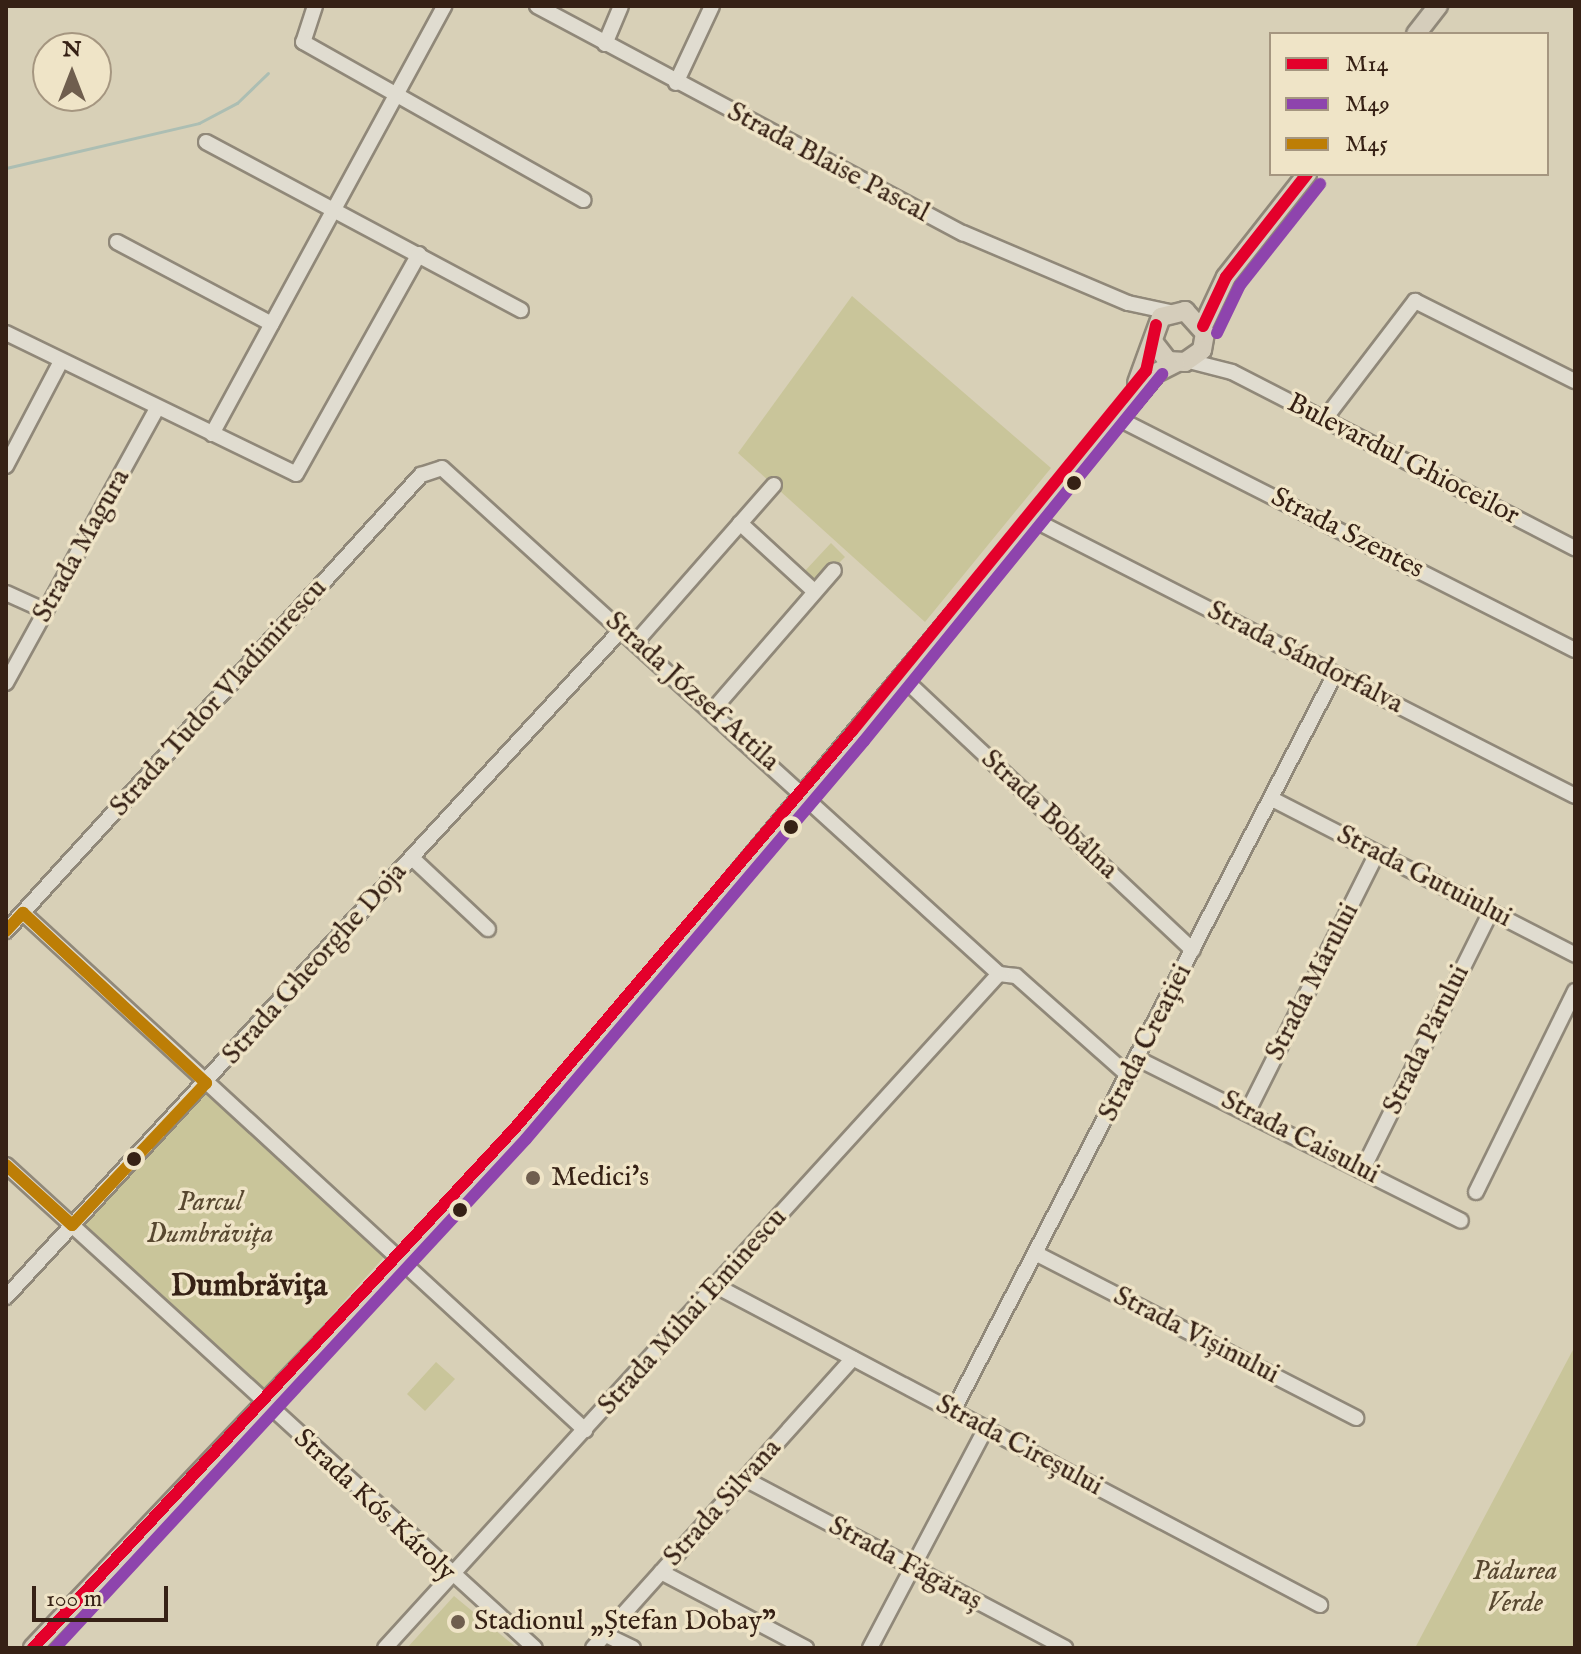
<!DOCTYPE html>
<meta charset="utf-8">
<style>
body{margin:0}
#map{position:relative;width:1581px;height:1654px;overflow:hidden;background:#d8d0b7;font-family:"IM FELL English",serif}
div>[style]{position:absolute}
.green>*{inset:0;background:#c9c59a}
.stream>*{height:3px;margin:-1.5px;padding:0 1.5px;transform-origin:1.5px;border-radius:1.5px;background:#acbeb3}
.roads{filter:drop-shadow(2px 0 #908879) drop-shadow(-2px 0 #908879) drop-shadow(0 2px #908879) drop-shadow(0 -2px #908879)}
.minor>*{height:14px;margin:-7px;padding:0 7px;transform-origin:7px;border-radius:7px;background:#e0dcd0}
.major>*{height:18px;margin:-9px;padding:0 9px;transform-origin:9px;border-radius:9px;background:#d5cdbb}
.bus-1>*{height:12px;margin:-6px;padding:0 6px;transform-origin:6px;border-radius:6px;background:#e4002b}
.bus-2>*{height:12px;margin:-6px;padding:0 6px;transform-origin:6px;border-radius:6px;background:#8e44ad}
.bus-3>*{height:12px;margin:-6px;padding:0 6px;transform-origin:6px;border-radius:6px;background:#bd7e06}
.dots>*{width:22px;height:22px;translate:-50% -50%;box-sizing:border-box;border:4px solid #efe4c7;border-radius:50%}
span{translate:-50% -50%;white-space:nowrap;text-align:center;line-height:1.15;-webkit-text-stroke:7px #efe4c7;paint-order:stroke}
.street-label{font-size:28px;color:#362115}
.poi-label{font-size:28px;color:#362115}
.left{translate:0 -50%;text-align:left}
.park-label{font-size:28px;color:#584830;font-style:italic}
.quarter-label{font-size:32px;color:#362115;font-weight:700}
.frame{position:absolute;inset:0;border:8px solid #362115;pointer-events:none}
.legend{position:absolute;left:1269px;top:32px;width:280px;height:144px;box-sizing:border-box;background:#efe4c7;border:2px solid #a59680;margin:0;padding:10px 14px;list-style:none;font-size:24px;color:#362115}
.legend li{display:flex;align-items:center;gap:16px;height:40px}
.legend b{width:40px;border:2px solid #a59680}
.north{position:absolute;left:32px;top:32px;width:80px;height:80px;box-sizing:border-box;background:#efe4c7;border:2px solid #a59680;border-radius:50%;rotate:0deg;font-size:22px;font-weight:700;line-height:32px;text-align:center;color:#362115}
.north::after{content:'';display:block;margin:auto;width:28px;height:36px;background:#6f5e4e;clip-path:polygon(50% 0,100% 100%,50% 72%,0 100%)}
.scale{position:absolute;left:32px;top:1586px;width:136px;height:36px;box-sizing:border-box;border:4px solid #362115;border-top:0;padding-left:10px;font-size:24px;line-height:28px;white-space:nowrap;color:#362115;-webkit-text-stroke:6px #efe4c7;paint-order:stroke}
</style>
<div id="map">
<div class="green">
<div style="clip-path:polygon(852px 296px,1051px 468px,925px 622px,738px 453px)"></div>
<div style="clip-path:polygon(831px 543px,845px 557px,816px 586px,802px 574px)"></div>
<div style="clip-path:polygon(206px 1083px,384px 1257px,268px 1386px,260px 1388px,72px 1225px)"></div>
<div style="clip-path:polygon(1575px 1346px,1575px 1648px,1415px 1648px)"></div>
<div style="clip-path:polygon(436px 1362px,455px 1379px,425px 1411px,407px 1394px)"></div>
<div style="clip-path:polygon(454px 1596px,517px 1648px,407px 1648px)"></div>
</div>
<div class="stream">
<div style="left:6px;top:168px;width:198px;rotate:-13.1deg"></div>
<div style="left:199px;top:123px;width:43px;rotate:-27.8deg"></div>
<div style="left:237px;top:103px;width:43px;rotate:-44.1deg"></div>
</div>
<div class="roads">
<div class="minor">
<div style="left:315px;top:6px;width:38px;rotate:108deg"></div>
<div style="left:303px;top:42px;width:322px;rotate:29.4deg"></div>
<div style="left:537px;top:6px;width:483px;rotate:28.1deg"></div>
<div style="left:963px;top:233px;width:179px;rotate:23deg"></div>
<div style="left:1128px;top:303px;width:43px;rotate:12.1deg"></div>
<div style="left:605px;top:44px;width:41px;rotate:-67.2deg"></div>
<div style="left:676px;top:83px;width:85px;rotate:-64.9deg"></div>
<div style="left:206px;top:142px;width:357px;rotate:28.1deg"></div>
<div style="left:117px;top:242px;width:175px;rotate:27.9deg"></div>
<div style="left:6px;top:333px;width:322px;rotate:25.9deg"></div>
<div style="left:296px;top:474px;width:252px;rotate:-60.8deg"></div>
<div style="left:1189px;top:361px;width:44px;rotate:14.3deg"></div>
<div style="left:1232px;top:372px;width:386px;rotate:27.2deg"></div>
<div style="left:1119px;top:419px;width:511px;rotate:26.87deg"></div>
<div style="left:1324px;top:420px;width:150px;rotate:-52.6deg"></div>
<div style="left:1415px;top:301px;width:179px;rotate:26.6deg"></div>
<div style="left:212px;top:434px;width:487px;rotate:-61.5deg"></div>
<div style="left:6px;top:466px;width:116px;rotate:-62.3deg"></div>
<div style="left:1034px;top:520px;width:607px;rotate:27.03deg"></div>
<div style="left:740px;top:523px;width:100px;rotate:42.6deg"></div>
<div style="left:6px;top:593px;width:44px;rotate:24.2deg"></div>
<div style="left:636px;top:642px;width:209px;rotate:-48.7deg"></div>
<div style="left:904px;top:679px;width:396px;rotate:43.2deg"></div>
<div style="left:6px;top:683px;width:314px;rotate:-61.2deg"></div>
<div style="left:712px;top:711px;width:186px;rotate:-49.1deg"></div>
<div style="left:1272px;top:799px;width:341px;rotate:27.2deg"></div>
<div style="left:412px;top:858px;width:104px;rotate:43.1deg"></div>
<div style="left:23px;top:913px;width:764px;rotate:42.61deg"></div>
<div style="left:6px;top:931px;width:617px;rotate:-47.7deg"></div>
<div style="left:421px;top:475px;width:22px;rotate:-18deg"></div>
<div style="left:442px;top:468px;width:753px;rotate:42.25deg"></div>
<div style="left:999px;top:974px;width:17px;rotate:7deg"></div>
<div style="left:1016px;top:976px;width:151px;rotate:41.5deg"></div>
<div style="left:1138px;top:1059px;width:361px;rotate:26.6deg"></div>
<div style="left:1248px;top:1111px;width:288px;rotate:-63.4deg"></div>
<div style="left:6px;top:1165px;width:716px;rotate:42.4deg"></div>
<div style="left:1363px;top:1169px;width:288px;rotate:-63.6deg"></div>
<div style="left:1476px;top:1192px;width:224px;rotate:-63.8deg"></div>
<div style="left:1037px;top:1254px;width:359px;rotate:27.2deg"></div>
<div style="left:718px;top:1287px;width:681px;rotate:27.84deg"></div>
<div style="left:6px;top:1297px;width:909px;rotate:-47.32deg"></div>
<div style="left:953px;top:1411px;width:830px;rotate:-62.6deg"></div>
<div style="left:745px;top:1479px;width:362px;rotate:27.8deg"></div>
<div style="left:661px;top:1572px;width:164px;rotate:27.7deg"></div>
<div style="left:606px;top:1635px;width:30px;rotate:26deg"></div>
<div style="left:385px;top:1648px;width:912px;rotate:-47.67deg"></div>
<div style="left:593px;top:1648px;width:389px;rotate:-48.1deg"></div>
<div style="left:870px;top:1648px;width:249px;rotate:-62.2deg"></div>
</div>
<div class="major">
<div style="left:1416px;top:34px;width:36px;rotate:-52deg"></div>
<div style="left:1203px;top:326px;width:54px;rotate:-64.9deg"></div>
<div style="left:1226px;top:277px;width:131px;rotate:-51.8deg"></div>
<div style="left:1137px;top:383px;width:70px;rotate:-70deg"></div>
<div style="left:1161px;top:317px;width:25px;rotate:-14deg"></div>
<div style="left:1185px;top:311px;width:30px;rotate:48deg"></div>
<div style="left:1205px;top:333px;width:17px;rotate:100deg"></div>
<div style="left:1202px;top:350px;width:21px;rotate:145deg"></div>
<div style="left:1185px;top:362px;width:17px;rotate:-177deg"></div>
<div style="left:1168px;top:361px;width:24px;rotate:-128deg"></div>
<div style="left:33px;top:1648px;width:709px;rotate:-46.49deg"></div>
<div style="left:521px;top:1134px;width:991px;rotate:-50.16deg"></div>
<div style="left:1156px;top:373px;width:22px;rotate:-27deg"></div>
</div>
</div>
<div class="bus-1">
<div style="left:1203px;top:326px;width:54px;rotate:-64.9deg"></div>
<div style="left:1226px;top:277px;width:131px;rotate:-51.8deg"></div>
<div style="left:33px;top:1648px;width:708px;rotate:-47.18deg"></div>
<div style="left:514px;top:1129px;width:522px;rotate:-49.66deg"></div>
<div style="left:852px;top:731px;width:465px;rotate:-50.8deg"></div>
<div style="left:1146px;top:371px;width:47px;rotate:-77.7deg"></div>
</div>
<div class="bus-2">
<div style="left:1217px;top:333px;width:53px;rotate:-64.4deg"></div>
<div style="left:1240px;top:285px;width:129px;rotate:-51.6deg"></div>
<div style="left:55px;top:1648px;width:693px;rotate:-47.22deg"></div>
<div style="left:526px;top:1139px;width:522px;rotate:-49.66deg"></div>
<div style="left:864px;top:741px;width:473px;rotate:-50.9deg"></div>
</div>
<div class="bus-3">
<div style="left:6px;top:931px;width:25px;rotate:-47deg"></div>
<div style="left:23px;top:913px;width:250px;rotate:42.9deg"></div>
<div style="left:206px;top:1083px;width:195px;rotate:133.3deg"></div>
<div style="left:72px;top:1225px;width:89px;rotate:-137.7deg"></div>
</div>
<div class="dots">
<div style="left:1074px;top:483px;background:#362115"></div>
<div style="left:791px;top:827px;background:#362115"></div>
<div style="left:134px;top:1159px;background:#362115"></div>
<div style="left:533px;top:1178px;background:#6f5e4e"></div>
<div style="left:460px;top:1210px;background:#362115"></div>
<div style="left:458px;top:1622px;background:#6f5e4e"></div>
</div>
<div class="street-label">
<span style="left:828px;top:163px;rotate:28deg">Strada Blaise Pascal</span>
<span style="left:1403px;top:460px;rotate:27deg">Bulevardul Ghioceilor</span>
<span style="left:1347px;top:534px;rotate:27deg">Strada Szentes</span>
<span style="left:82px;top:546px;rotate:-61deg">Strada Magura</span>
<span style="left:1305px;top:658px;rotate:27deg">Strada Sándorfalva</span>
<span style="left:692px;top:692px;rotate:42deg">Strada József Attila</span>
<span style="left:219px;top:698px;rotate:-48deg">Strada Tudor Vladimirescu</span>
<span style="left:1049px;top:815px;rotate:43deg">Strada Bobâlna</span>
<span style="left:1424px;top:877px;rotate:27deg">Strada Gutuiului</span>
<span style="left:315px;top:964px;rotate:-48deg">Strada Gheorghe Doja</span>
<span style="left:1313px;top:982px;rotate:-63deg">Strada Mărului</span>
<span style="left:1427px;top:1040px;rotate:-64deg">Strada Părului</span>
<span style="left:1146px;top:1043px;rotate:-63deg">Strada Creației</span>
<span style="left:1300px;top:1138px;rotate:27deg">Strada Caisului</span>
<span style="left:693px;top:1312px;rotate:-48deg">Strada Mihai Eminescu</span>
<span style="left:1196px;top:1336px;rotate:27deg">Strada Vișinului</span>
<span style="left:1019px;top:1446px;rotate:28deg">Strada Cireșului</span>
<span style="left:723px;top:1503px;rotate:-48deg">Strada Silvana</span>
<span style="left:374px;top:1506px;rotate:43deg">Strada Kós Károly</span>
<span style="left:905px;top:1564px;rotate:28deg">Strada Făgăraș</span>
</div>
<div class="poi-label">
<span class="left" style="left:551px;top:1178px">Medici's</span>
<span class="left" style="left:474px;top:1622px">Stadionul „Ștefan Dobay”</span>
</div>
<div class="park-label">
<span style="left:210px;top:1219px">Parcul<br>Dumbrăvița</span>
<span style="left:1515px;top:1588px">Pădurea<br>Verde</span>
</div>
<div class="quarter-label">
<span style="left:249px;top:1287px">Dumbrăvița</span>
</div>
<div class="frame"></div>
<ul class="legend">
<li><b style="height:10px;background:#e4002b"></b>M14</li>
<li><b style="height:10px;background:#8e44ad"></b>M49</li>
<li><b style="height:10px;background:#bd7e06"></b>M45</li>
</ul>
<div class="north">N</div>
<div class="scale">100 m</div>
</div>
